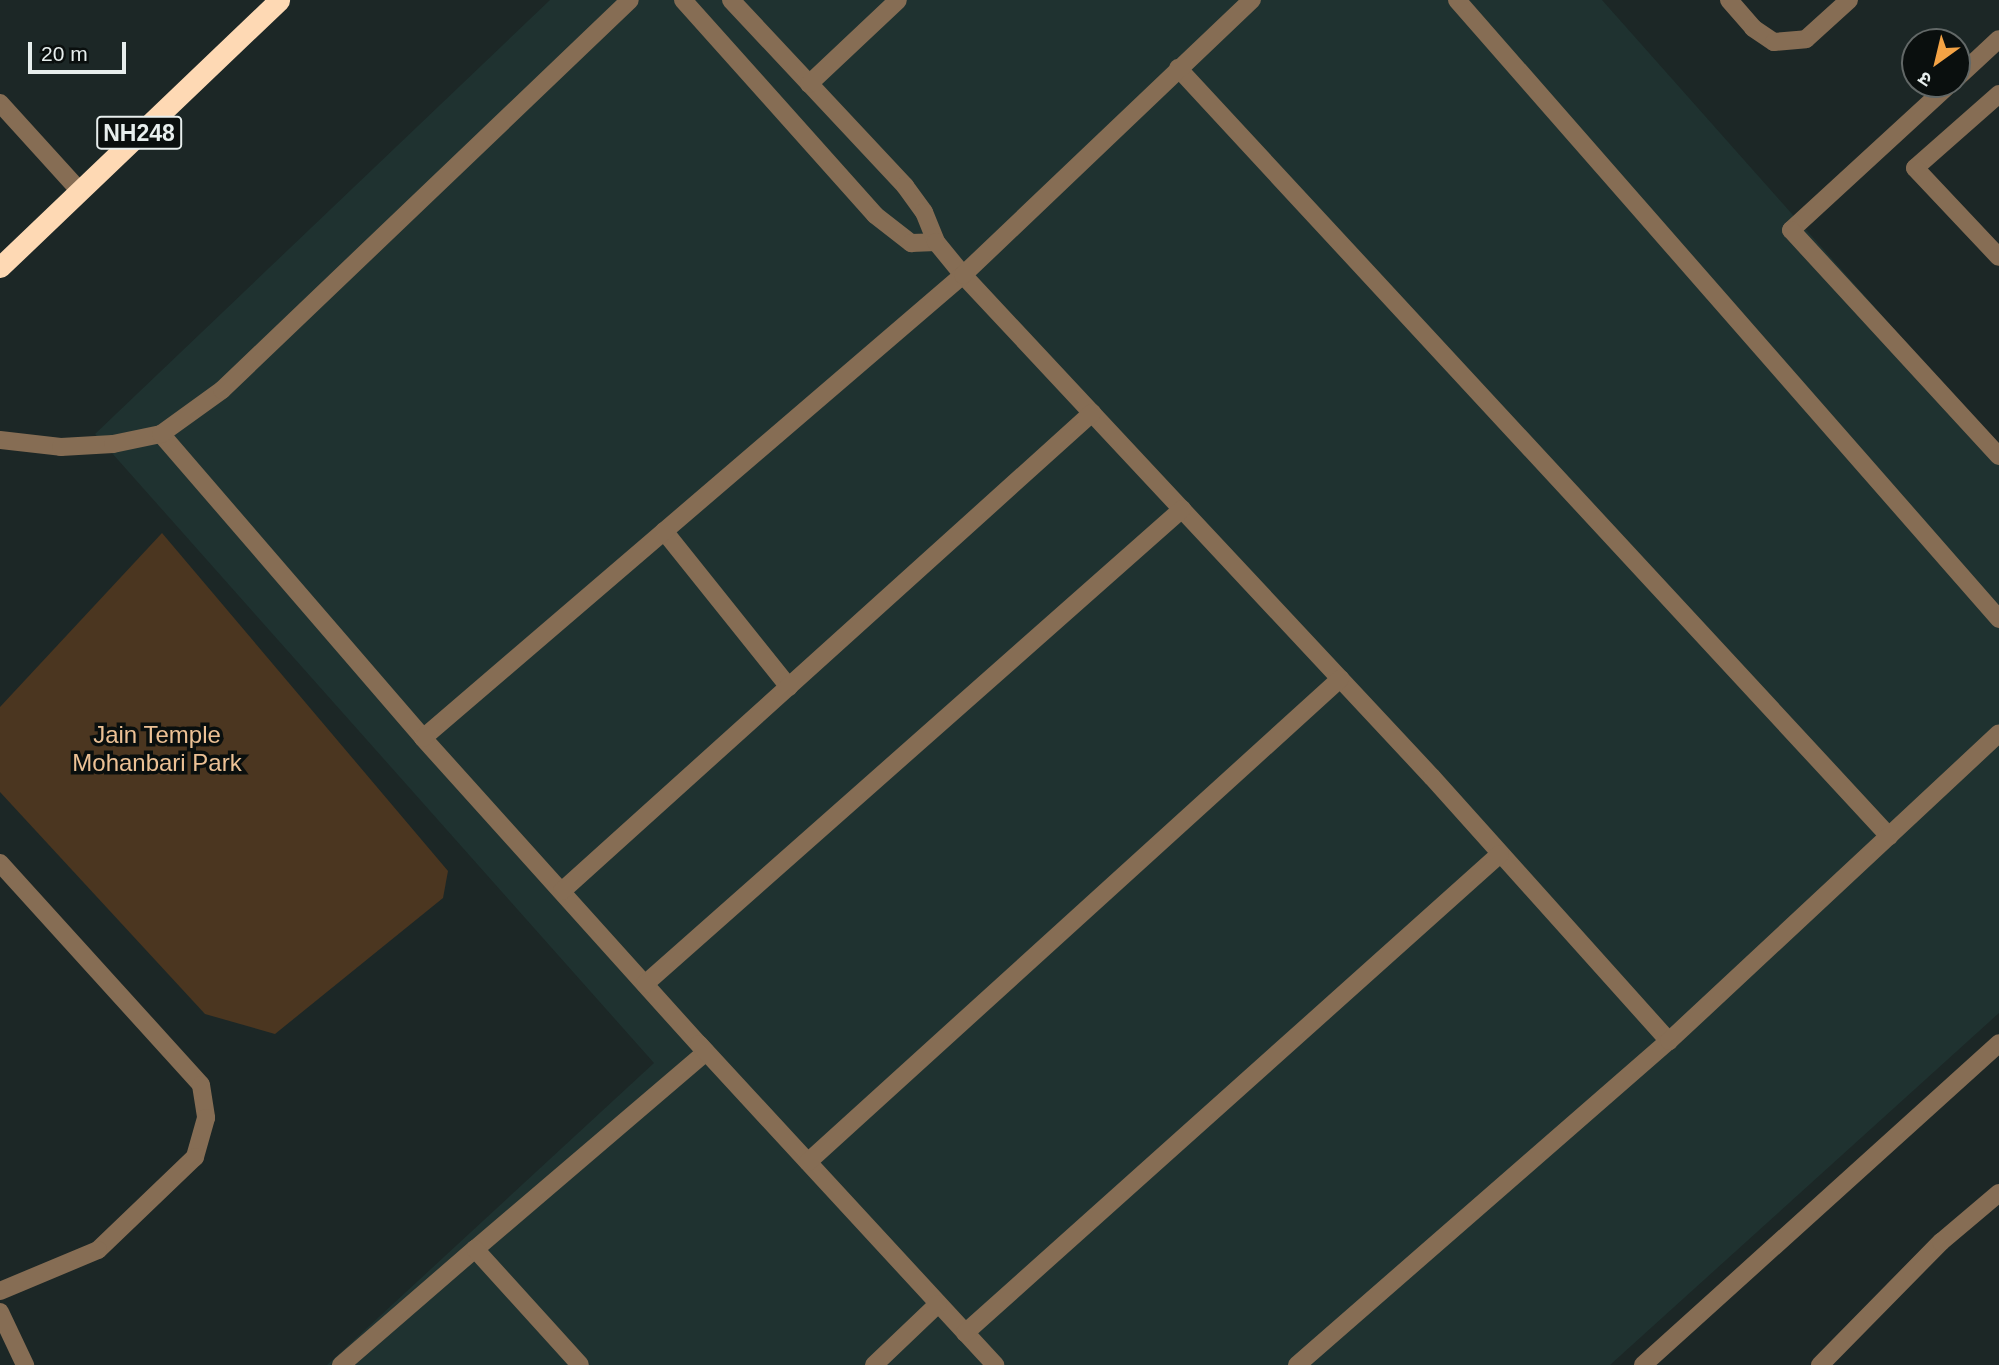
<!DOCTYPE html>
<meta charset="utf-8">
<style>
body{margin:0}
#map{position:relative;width:1999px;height:1365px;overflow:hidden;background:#1c2726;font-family:Helvetica,"Noto Sans Devanagari",sans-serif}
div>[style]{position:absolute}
.built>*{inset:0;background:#1f3230}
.green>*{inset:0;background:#4b3620}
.minor>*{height:18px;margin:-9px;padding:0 9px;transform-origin:9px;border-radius:9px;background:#866d54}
.highway>*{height:21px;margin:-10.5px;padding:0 10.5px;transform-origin:10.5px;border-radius:10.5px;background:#fed9b4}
span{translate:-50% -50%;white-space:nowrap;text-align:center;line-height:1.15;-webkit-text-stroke:7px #0a0f0e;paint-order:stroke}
.shield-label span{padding:2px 5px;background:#0a0f0e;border:2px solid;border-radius:5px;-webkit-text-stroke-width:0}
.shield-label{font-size:23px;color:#e7eeed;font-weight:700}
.park-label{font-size:24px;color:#ecc195}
.north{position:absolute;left:1901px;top:28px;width:70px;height:70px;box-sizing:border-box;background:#0a0f0e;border:2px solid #626867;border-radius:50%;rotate:214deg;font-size:19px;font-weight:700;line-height:28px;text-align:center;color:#e7eeed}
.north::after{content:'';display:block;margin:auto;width:24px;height:32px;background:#f4a345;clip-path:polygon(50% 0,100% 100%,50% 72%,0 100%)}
.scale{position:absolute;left:28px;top:42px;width:98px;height:32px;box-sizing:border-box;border:4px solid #e7eeed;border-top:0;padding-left:9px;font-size:21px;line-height:24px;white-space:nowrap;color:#e7eeed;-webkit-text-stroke:5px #0a0f0e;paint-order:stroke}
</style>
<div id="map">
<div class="built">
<div style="clip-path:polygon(550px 0,1602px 0,1999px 447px,1999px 1013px,1610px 1365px,327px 1365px,654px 1063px,95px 434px)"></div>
</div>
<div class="green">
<div style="clip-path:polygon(162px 533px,448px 871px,443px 898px,275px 1034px,205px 1014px,0 792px,0 707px)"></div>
</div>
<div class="minor">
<div style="left:683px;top:0;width:288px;rotate:48.2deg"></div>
<div style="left:875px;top:215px;width:46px;rotate:37.9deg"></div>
<div style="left:911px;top:243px;width:25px;rotate:-2deg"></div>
<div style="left:731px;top:0;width:255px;rotate:46.9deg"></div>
<div style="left:905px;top:186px;width:32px;rotate:54deg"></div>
<div style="left:924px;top:212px;width:32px;rotate:68deg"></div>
<div style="left:936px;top:242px;width:43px;rotate:50.7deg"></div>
<div style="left:963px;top:275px;width:687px;rotate:46.95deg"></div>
<div style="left:1432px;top:777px;width:355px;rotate:48.1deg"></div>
<div style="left:1457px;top:0;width:823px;rotate:48.79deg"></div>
<div style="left:1729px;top:0;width:37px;rotate:49deg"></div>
<div style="left:1753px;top:28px;width:25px;rotate:34deg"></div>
<div style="left:1774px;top:42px;width:32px;rotate:-5deg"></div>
<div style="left:1806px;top:39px;width:58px;rotate:-42.2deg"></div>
<div style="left:1178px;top:68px;width:1047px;rotate:47.21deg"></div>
<div style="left:1957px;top:78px;width:57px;rotate:-42.9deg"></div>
<div style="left:809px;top:84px;width:122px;rotate:-43.3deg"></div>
<div style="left:1950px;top:84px;width:216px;rotate:137.4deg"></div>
<div style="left:1791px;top:230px;width:307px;rotate:47.4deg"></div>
<div style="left:1999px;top:94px;width:112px;rotate:138.6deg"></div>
<div style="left:1915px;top:168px;width:122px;rotate:46.7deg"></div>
<div style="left:0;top:103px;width:118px;rotate:47.8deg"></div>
<div style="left:161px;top:434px;width:401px;rotate:49.2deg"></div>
<div style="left:423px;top:738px;width:423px;rotate:48deg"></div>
<div style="left:706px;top:1052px;width:304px;rotate:139.5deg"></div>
<div style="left:0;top:440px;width:61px;rotate:6.5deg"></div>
<div style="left:61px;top:447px;width:52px;rotate:-3.3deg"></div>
<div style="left:113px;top:444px;width:49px;rotate:-11.8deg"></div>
<div style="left:161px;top:434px;width:75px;rotate:-35.8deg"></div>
<div style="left:222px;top:390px;width:564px;rotate:-43.71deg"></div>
<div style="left:664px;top:531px;width:200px;rotate:51.3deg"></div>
<div style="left:423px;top:738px;width:711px;rotate:-40.61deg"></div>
<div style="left:963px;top:275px;width:399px;rotate:-43.6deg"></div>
<div style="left:0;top:863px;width:299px;rotate:47.8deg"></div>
<div style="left:201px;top:1085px;width:33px;rotate:81deg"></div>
<div style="left:206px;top:1118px;width:41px;rotate:105.8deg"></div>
<div style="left:195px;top:1157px;width:134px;rotate:136.2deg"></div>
<div style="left:98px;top:1250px;width:106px;rotate:157.3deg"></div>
<div style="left:562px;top:891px;width:714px;rotate:-42.05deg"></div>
<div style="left:645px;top:984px;width:717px;rotate:-41.49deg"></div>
<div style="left:699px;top:1044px;width:437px;rotate:47.3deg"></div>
<div style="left:808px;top:1162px;width:719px;rotate:-42.24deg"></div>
<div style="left:0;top:1312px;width:59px;rotate:64.7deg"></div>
<div style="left:965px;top:1333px;width:718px;rotate:-41.84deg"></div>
<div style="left:341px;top:1365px;width:177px;rotate:-40.9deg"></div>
<div style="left:475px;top:1249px;width:156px;rotate:47.8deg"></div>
<div style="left:874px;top:1365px;width:88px;rotate:-43.6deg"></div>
<div style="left:1297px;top:1365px;width:493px;rotate:-41.1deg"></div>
<div style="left:1669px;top:1041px;width:451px;rotate:-43deg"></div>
<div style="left:1643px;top:1365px;width:480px;rotate:-42.1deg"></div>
<div style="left:1820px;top:1365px;width:173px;rotate:-45.5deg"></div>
<div style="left:1941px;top:1242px;width:76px;rotate:-40.2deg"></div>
</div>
<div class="highway">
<div style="left:0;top:267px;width:386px;rotate:-43.7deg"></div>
</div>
<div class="shield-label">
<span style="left:139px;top:133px">NH248</span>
</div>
<div class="park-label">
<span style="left:157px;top:749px">Jain Temple<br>Mohanbari Park</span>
</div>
<div class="north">उ</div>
<div class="scale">20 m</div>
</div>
